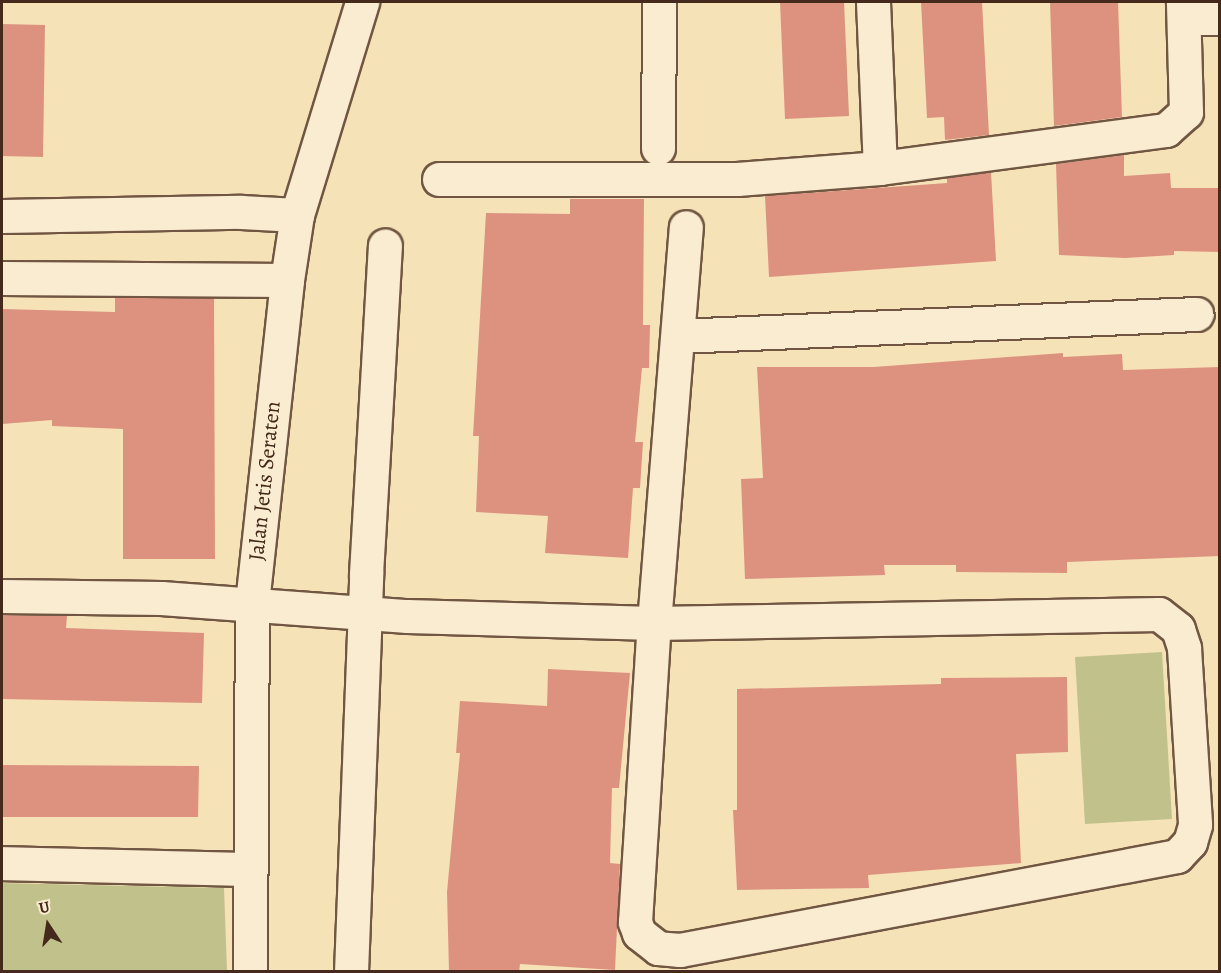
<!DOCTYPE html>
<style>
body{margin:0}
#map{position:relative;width:1221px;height:973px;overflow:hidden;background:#f6e2b7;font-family:Alegreya,serif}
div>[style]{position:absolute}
.green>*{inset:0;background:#c1c28b}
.building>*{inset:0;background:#dd9280}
.roads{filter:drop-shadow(2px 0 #715743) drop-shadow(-2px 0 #715743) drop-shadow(0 2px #715743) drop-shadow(0 -2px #715743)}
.street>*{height:33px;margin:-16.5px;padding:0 16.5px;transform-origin:16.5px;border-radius:16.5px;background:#f9ecd0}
.secondary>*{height:33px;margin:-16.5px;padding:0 16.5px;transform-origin:16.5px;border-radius:16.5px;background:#f9ecd0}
span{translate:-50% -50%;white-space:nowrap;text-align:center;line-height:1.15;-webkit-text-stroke:6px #f9ecd0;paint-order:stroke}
.street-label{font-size:22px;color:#45291c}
.frame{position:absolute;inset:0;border:3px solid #45291c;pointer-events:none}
.north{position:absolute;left:18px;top:895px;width:60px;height:60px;-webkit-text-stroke:4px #f9ecd0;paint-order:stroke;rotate:348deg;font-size:16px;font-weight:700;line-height:24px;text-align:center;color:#45291c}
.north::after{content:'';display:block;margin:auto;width:21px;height:27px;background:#45291c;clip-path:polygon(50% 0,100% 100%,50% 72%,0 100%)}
</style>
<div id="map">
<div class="green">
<div style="clip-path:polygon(1162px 652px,1172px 819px,1085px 824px,1075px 657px)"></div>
<div style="clip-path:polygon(2px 883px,224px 888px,227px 971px,2px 971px)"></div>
</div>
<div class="building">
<div style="clip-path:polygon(780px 2px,844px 2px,849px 116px,785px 119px)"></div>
<div style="clip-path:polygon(921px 2px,982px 2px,989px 135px,945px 140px,944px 117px,927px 118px)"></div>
<div style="clip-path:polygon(1050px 2px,1118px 2px,1122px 117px,1054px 126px)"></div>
<div style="clip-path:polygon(2px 24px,45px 25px,43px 157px,2px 156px)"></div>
<div style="clip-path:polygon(1124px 155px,1124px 176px,1170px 173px,1171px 188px,1220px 188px,1220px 252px,1174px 251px,1174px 255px,1125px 258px,1059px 255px,1056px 164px)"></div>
<div style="clip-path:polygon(991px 172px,996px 261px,769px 277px,765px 196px,947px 183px,947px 178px)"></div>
<div style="clip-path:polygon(570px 199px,644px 199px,643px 325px,650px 325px,649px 368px,642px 368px,635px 442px,643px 442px,640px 488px,633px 488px,628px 558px,545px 553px,548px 516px,476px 512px,479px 436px,473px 436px,486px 213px,570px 214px)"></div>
<div style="clip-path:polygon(115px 298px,214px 298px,215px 559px,123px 559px,123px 429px,52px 426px,52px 420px,2px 424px,2px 309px,115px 312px)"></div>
<div style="clip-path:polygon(1063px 353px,1063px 357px,1122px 354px,1123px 370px,1220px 367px,1220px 556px,1067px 562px,1067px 573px,956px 572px,956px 565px,884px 565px,885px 575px,745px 579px,741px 479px,763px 478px,757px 367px,874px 367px)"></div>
<div style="clip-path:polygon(2px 615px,67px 616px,66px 628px,204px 633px,202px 703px,2px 699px)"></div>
<div style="clip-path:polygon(548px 669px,630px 673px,619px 788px,612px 788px,610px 863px,620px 864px,615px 970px,520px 964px,519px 972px,449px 972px,447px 892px,460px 753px,456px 753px,460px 701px,547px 706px)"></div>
<div style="clip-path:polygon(1067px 677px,1068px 752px,1016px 754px,1021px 863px,868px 875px,869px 888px,737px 890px,733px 810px,737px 810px,737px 689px,941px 684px,941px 678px)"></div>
<div style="clip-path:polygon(2px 765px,199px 766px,198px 817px,2px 817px)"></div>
</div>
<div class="roads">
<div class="street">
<div style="left:873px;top:2px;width:166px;rotate:87.6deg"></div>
<div style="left:1184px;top:19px;width:36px;rotate:-2deg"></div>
<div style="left:658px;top:148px;width:146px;rotate:-89.6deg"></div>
<div style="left:439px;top:179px;width:298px"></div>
<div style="left:737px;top:179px;width:143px;rotate:-4.4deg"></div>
<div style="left:880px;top:168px;width:289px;rotate:-7.6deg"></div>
<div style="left:1166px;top:130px;width:27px;rotate:-42deg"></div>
<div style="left:1186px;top:112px;width:110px;rotate:-91.6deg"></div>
<div style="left:2px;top:216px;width:239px;rotate:-1deg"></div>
<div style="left:241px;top:212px;width:56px;rotate:3.1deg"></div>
<div style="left:2px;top:278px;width:285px;rotate:0.4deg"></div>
<div style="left:678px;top:336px;width:519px;rotate:-2.43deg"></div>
<div style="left:2px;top:596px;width:159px;rotate:0.7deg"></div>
<div style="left:161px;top:598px;width:247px;rotate:4.2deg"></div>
<div style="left:407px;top:616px;width:247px;rotate:1.6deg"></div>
<div style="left:654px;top:623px;width:505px;rotate:-1.02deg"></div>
<div style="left:1159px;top:614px;width:24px;rotate:38deg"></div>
<div style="left:1178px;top:629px;width:20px;rotate:72deg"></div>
<div style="left:1184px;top:648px;width:177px;rotate:86.4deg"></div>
<div style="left:1195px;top:825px;width:18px;rotate:106deg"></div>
<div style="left:1190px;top:842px;width:19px;rotate:133deg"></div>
<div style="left:1177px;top:856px;width:506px;rotate:169.29deg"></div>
<div style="left:680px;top:950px;width:22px;rotate:-175deg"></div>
<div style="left:658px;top:948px;width:24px;rotate:-142deg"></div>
<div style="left:639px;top:933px;width:12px;rotate:-110deg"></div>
<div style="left:635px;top:922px;width:300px;rotate:-86.4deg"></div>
<div style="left:654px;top:623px;width:397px;rotate:-85.4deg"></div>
<div style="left:2px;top:863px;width:248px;rotate:1.4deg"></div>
<div style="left:351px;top:972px;width:398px;rotate:-87.8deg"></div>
<div style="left:366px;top:574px;width:329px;rotate:-86.7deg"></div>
</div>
<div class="secondary">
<div style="left:250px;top:972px;width:369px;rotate:-89.7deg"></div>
<div style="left:252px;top:603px;width:325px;rotate:-83.8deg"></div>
<div style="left:287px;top:280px;width:66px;rotate:-81.3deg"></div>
<div style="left:297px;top:215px;width:223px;rotate:-73deg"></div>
</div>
</div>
<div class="street-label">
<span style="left:265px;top:481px;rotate:-84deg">Jalan Jetis Seraten</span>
</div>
<div class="frame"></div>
<div class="north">U</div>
</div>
